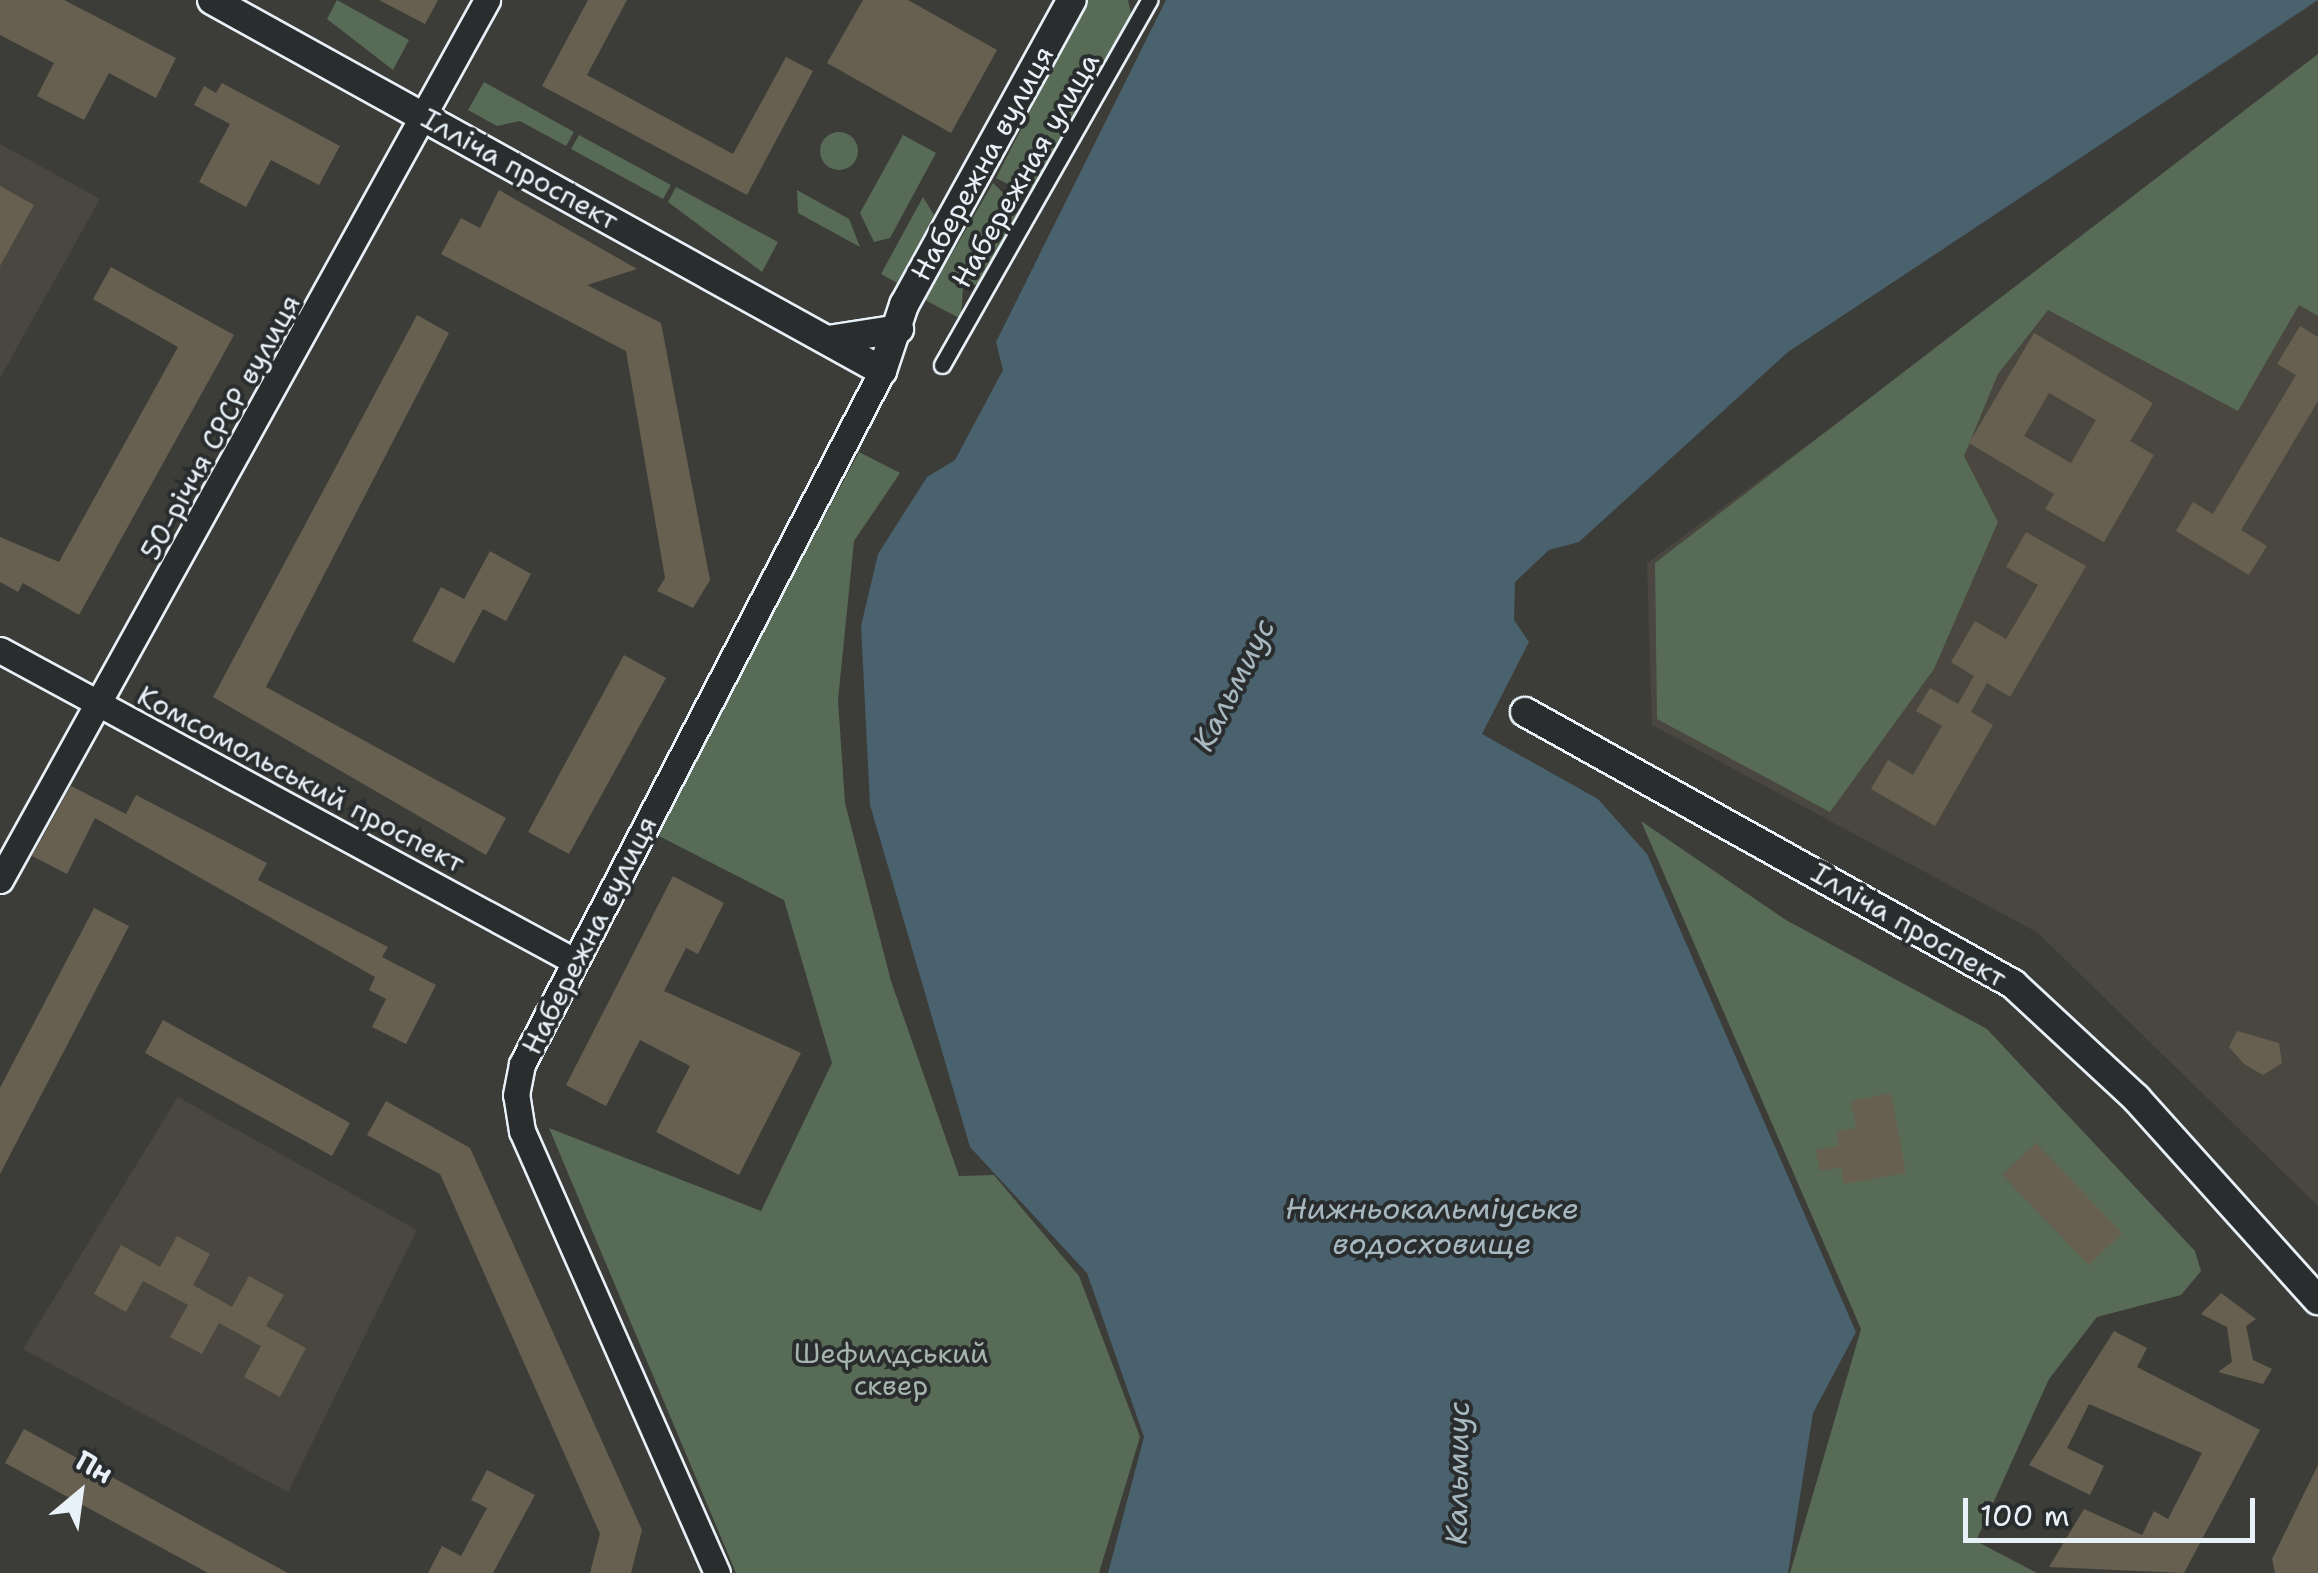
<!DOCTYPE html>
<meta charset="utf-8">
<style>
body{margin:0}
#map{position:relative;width:2318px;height:1573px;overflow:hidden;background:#3c3c38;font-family:"Shantell Sans",sans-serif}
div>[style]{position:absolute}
.built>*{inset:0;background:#49473f}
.green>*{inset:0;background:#586b56}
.round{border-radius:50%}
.water>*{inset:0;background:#49626d}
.building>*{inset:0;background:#676050}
.roads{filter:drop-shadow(2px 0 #e8f1f8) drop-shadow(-2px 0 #e8f1f8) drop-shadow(0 2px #e8f1f8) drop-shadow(0 -2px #e8f1f8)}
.pedestrian>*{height:15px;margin:-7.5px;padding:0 7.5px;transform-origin:7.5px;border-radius:7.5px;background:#2a2d2e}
.tertiary>*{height:25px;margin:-12.5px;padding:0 12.5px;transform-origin:12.5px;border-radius:12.5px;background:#2a2d2e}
.secondary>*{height:28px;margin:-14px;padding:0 14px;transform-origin:14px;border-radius:14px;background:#2a2d2e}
span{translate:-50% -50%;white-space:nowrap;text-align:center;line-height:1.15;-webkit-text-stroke:8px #2a2d2e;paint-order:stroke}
.street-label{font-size:28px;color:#e8f1f8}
.park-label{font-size:28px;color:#a7b5af}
.water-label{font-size:30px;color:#a8b8c0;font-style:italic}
.north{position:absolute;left:30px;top:1443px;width:100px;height:100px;-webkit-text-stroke:8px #2a2d2e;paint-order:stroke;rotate:29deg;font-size:28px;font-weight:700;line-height:40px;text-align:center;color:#e8f1f8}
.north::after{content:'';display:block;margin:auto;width:35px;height:45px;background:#e8f1f8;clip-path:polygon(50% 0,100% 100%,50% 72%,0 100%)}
.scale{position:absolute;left:1963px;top:1498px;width:292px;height:45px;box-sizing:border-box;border:5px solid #e8f1f8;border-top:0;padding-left:12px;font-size:30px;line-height:35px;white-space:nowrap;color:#e8f1f8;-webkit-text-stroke:8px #2a2d2e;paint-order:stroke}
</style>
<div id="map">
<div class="built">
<div style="clip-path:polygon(0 144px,100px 199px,0 378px)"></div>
<div style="clip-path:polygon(2318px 249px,2318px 1206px,2038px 933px,1652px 725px,1647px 563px,2031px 280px)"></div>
<div style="clip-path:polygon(178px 1097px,417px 1230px,288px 1492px,23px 1349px)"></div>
</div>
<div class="green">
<div style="clip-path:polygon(337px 0,409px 40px,393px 70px,327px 19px)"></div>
<div style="clip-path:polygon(1087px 0,1128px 0,1132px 17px,1091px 93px,1074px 100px,1078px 114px,1036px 189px,1020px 190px,996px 178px)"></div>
<div style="clip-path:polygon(2318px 54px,2318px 316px,2299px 305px,2238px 411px,2048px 310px,1998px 374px,1964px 456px,1998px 522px,1934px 669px,1830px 812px,1657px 719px,1655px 563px)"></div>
<div style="clip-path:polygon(484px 82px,574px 132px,566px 146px,520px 121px,497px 126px,468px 110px)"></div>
<div class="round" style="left:820px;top:132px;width:38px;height:38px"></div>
<div style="clip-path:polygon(579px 135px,671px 185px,663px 199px,571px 149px)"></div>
<div style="clip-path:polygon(903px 135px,936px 153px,890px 238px,874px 242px,860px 213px)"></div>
<div style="clip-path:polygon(993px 183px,1022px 211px,979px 284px,963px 288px,961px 319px,925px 300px)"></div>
<div style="clip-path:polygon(676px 187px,778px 242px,762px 272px,668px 202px)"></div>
<div style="clip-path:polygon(797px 190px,849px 219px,860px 247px,798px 213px)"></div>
<div style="clip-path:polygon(923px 197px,934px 215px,897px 283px,881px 274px)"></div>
<div style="clip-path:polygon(859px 452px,900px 473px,854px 541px,838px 700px,845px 803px,891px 981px,959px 1176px,994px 1175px,1079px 1276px,1140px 1437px,1099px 1573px,736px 1573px,549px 1128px,761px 1211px,832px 1063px,784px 900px,655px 834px)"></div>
<div style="clip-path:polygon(1641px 821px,1786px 920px,1987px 1029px,2195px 1251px,2201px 1271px,2181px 1295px,2097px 1317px,2049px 1379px,1976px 1541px,2037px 1573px,1790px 1573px,1861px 1329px)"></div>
</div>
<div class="water">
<div style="clip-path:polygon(1166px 0,2318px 0,1788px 352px,1579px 542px,1549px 550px,1515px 582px,1514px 620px,1529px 642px,1482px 734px,1598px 799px,1647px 854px,1856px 1332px,1813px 1413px,1788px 1573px,1108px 1573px,1144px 1437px,1087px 1273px,970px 1147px,870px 805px,861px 626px,878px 554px,927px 477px,955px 460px,1003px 370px,996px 342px)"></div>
</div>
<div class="building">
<div style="clip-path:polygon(0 0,64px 0,176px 58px,156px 98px,109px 73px,84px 120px,37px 96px,54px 63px,0 35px)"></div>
<div style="clip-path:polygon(379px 0,438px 0,425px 24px)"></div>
<div style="clip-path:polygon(588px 0,627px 0,587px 75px,733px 154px,786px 57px,813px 71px,747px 195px,542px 86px)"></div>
<div style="clip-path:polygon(863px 0,908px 0,997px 50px,951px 133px,827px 63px)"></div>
<div style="clip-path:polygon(222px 83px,340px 146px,319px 185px,271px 160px,246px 207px,199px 182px,230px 124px,194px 105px,204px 86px,216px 93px)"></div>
<div style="clip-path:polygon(0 186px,34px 205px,0 266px)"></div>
<div style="clip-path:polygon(499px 190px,637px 269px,587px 285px,661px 323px,710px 580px,693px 608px,657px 591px,665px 578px,626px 351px,441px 254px,461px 218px,480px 228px)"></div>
<div style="clip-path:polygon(111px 267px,234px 335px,79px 615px,23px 583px,18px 592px,0 582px,0 537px,59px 562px,178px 347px,93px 299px)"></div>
<div style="clip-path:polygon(417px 315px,449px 333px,266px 687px,506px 818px,486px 855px,213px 697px)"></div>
<div style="clip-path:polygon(2300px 326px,2318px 337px,2318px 401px,2241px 530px,2267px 546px,2249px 575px,2176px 531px,2193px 502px,2213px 514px,2296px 375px,2277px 364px)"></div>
<div style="clip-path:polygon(evenodd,2034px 333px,2153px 403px,2130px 441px,2154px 455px,2104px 542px,2045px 509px,2054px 494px,1969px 443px,2034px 333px,2049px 393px,2096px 420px,2071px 463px,2024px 436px,2049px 393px)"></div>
<div style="clip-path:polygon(2026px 532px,2086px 566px,2010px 697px,1987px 683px,1971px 712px,1993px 725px,1935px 826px,1871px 789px,1888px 760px,1913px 775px,1942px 726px,1916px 711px,1930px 688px,1958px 704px,1974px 676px,1951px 662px,1975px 621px,2006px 639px,2038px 585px,2006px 567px)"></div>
<div style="clip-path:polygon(490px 551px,531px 574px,506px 621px,483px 609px,454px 663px,412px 641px,441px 587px,464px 599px)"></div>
<div style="clip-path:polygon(624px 655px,666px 678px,569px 854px,528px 832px)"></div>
<div style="clip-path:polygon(71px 786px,126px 814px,136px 795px,267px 863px,258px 880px,388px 947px,382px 957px,436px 985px,406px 1044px,372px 1027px,386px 999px,369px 990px,375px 977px,95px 818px,67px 874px,32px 856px)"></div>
<div style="clip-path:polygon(673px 876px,724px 903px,698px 954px,686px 948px,664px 991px,801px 1053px,739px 1175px,656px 1132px,690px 1066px,640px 1040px,606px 1106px,566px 1085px)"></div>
<div style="clip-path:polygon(94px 908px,129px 926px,0 1174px,0 1088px)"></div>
<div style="clip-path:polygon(163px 1020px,350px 1123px,332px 1156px,145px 1053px)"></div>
<div style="clip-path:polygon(2237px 1031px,2279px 1043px,2282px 1063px,2263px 1075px,2244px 1064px,2229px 1047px)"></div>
<div style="clip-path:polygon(1891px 1093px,1906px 1173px,1844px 1184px,1841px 1167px,1820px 1171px,1816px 1150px,1839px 1146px,1836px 1132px,1856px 1128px,1851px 1101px)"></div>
<div style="clip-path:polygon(386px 1101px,470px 1148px,642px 1530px,631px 1573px,590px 1573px,600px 1534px,440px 1174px,367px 1135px)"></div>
<div style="clip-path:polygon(2036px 1143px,2122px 1233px,2089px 1265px,2002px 1175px)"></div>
<div style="clip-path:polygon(177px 1236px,210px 1254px,193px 1285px,232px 1307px,249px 1276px,284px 1295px,266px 1326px,306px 1348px,280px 1397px,244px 1377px,261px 1346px,219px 1323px,202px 1354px,170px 1337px,188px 1305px,143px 1281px,126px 1312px,94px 1294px,121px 1245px,160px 1267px)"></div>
<div style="clip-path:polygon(2221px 1293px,2256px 1319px,2246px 1326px,2253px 1360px,2272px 1369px,2263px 1384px,2218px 1372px,2232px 1362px,2227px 1327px,2201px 1314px)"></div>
<div style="clip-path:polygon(2114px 1331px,2147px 1348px,2137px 1367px,2260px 1430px,2184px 1573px,2049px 1567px,2084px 1509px,2142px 1535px,2154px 1511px,2168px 1519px,2202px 1453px,2089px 1404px,2067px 1448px,2104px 1466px,2090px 1495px,2029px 1465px)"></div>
<div style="clip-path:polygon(24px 1429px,238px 1546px,288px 1573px,208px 1573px,5px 1463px)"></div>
<div style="clip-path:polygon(2318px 1465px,2318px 1573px,2275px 1573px,2272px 1559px)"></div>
<div style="clip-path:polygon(487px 1470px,535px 1495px,493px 1573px,428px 1573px,442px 1546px,461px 1556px,487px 1508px,471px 1500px)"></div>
</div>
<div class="roads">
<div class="pedestrian">
<div style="left:942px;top:365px;width:420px;rotate:-60.4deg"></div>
</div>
<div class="tertiary">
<div style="left:0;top:650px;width:653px;rotate:28.45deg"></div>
<div style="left:0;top:880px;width:1006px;rotate:-61.04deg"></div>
<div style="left:717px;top:1573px;width:483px;rotate:-113.8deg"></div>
<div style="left:522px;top:1131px;width:36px;rotate:-99deg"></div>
<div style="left:516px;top:1095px;width:32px;rotate:-79deg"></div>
<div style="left:522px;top:1064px;width:781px;rotate:-62.55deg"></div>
</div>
<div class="secondary">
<div style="left:212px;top:0;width:766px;rotate:28.97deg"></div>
<div style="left:882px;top:371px;width:70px;rotate:-71.6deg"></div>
<div style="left:904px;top:305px;width:348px;rotate:-61.2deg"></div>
<div style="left:828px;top:340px;width:72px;rotate:-8.8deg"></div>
<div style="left:1525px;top:712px;width:559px;rotate:29.13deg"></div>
<div style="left:2013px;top:984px;width:168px;rotate:42.8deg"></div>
<div style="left:2136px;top:1098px;width:272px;rotate:48deg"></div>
</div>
</div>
<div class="street-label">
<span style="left:982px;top:163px;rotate:-61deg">Набережна вулиця</span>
<span style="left:520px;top:169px;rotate:29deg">Ілліча проспект</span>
<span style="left:1025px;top:170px;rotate:-60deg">Набережная улица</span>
<span style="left:220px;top:427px;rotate:-61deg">50-річчя СРСР вулиця</span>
<span style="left:301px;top:779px;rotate:28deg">Комсомольський проспект</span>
<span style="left:1909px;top:925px;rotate:30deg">Ілліча проспект</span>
<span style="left:589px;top:935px;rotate:-63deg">Набережна вулиця</span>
</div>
<div class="park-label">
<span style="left:891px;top:1369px">Шефилдський<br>сквер</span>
</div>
<div class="water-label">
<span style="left:1234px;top:685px;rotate:-63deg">Кальмиус</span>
<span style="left:1432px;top:1226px">Нижньокальміуське<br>водосховище</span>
<span style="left:1458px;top:1473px;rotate:-89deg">Кальмиус</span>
</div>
<div class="north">Пн</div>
<div class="scale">100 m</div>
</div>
